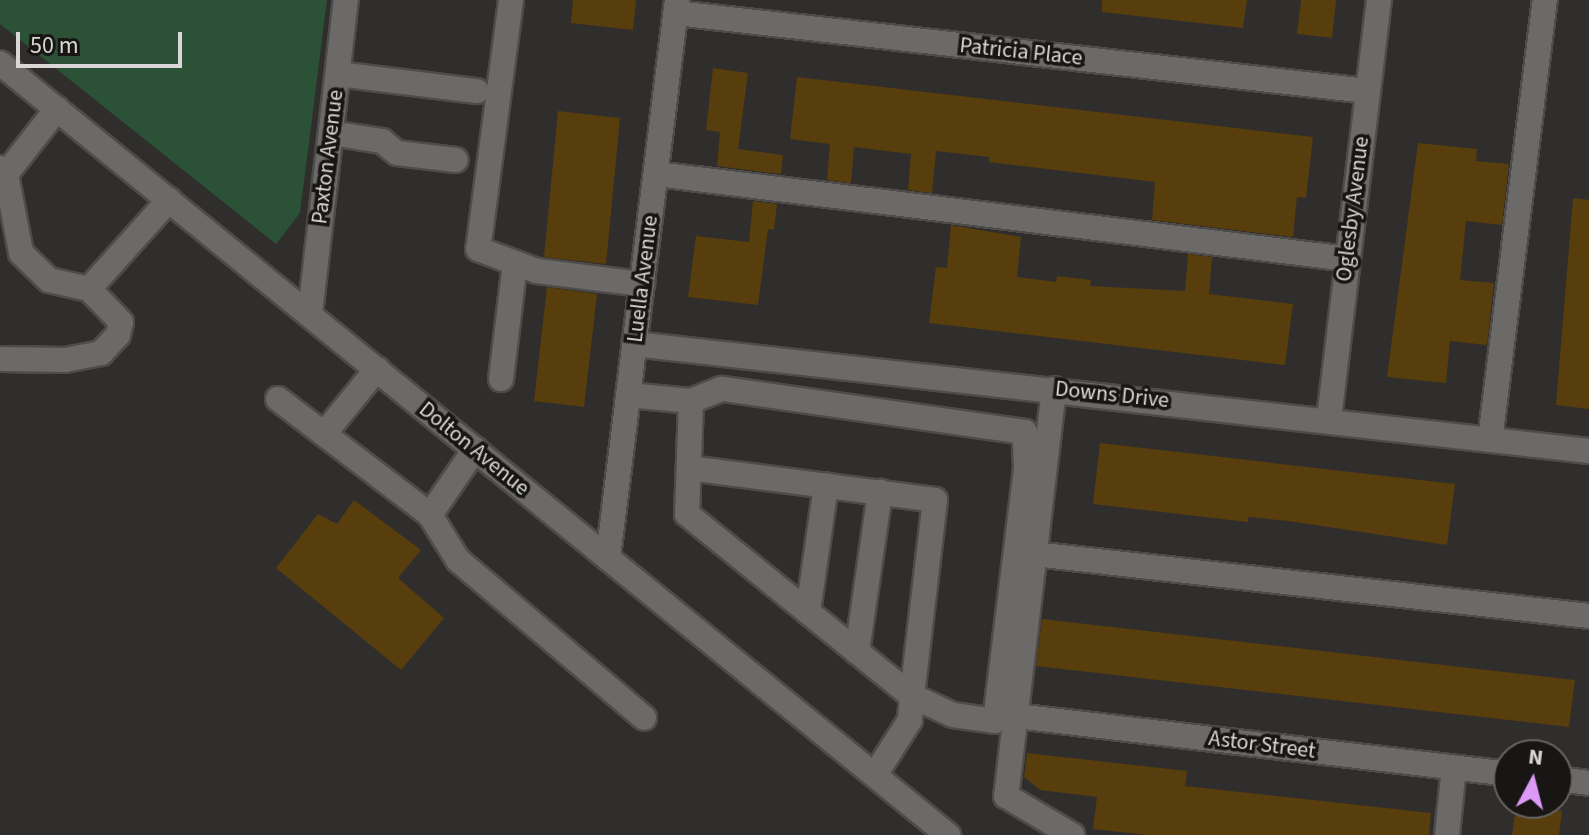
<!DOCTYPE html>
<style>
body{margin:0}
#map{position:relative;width:1589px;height:835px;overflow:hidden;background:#302e2c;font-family:"Source Sans 3",sans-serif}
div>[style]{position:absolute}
.green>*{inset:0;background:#2b5136}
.building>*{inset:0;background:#583d0d}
.roads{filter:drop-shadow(2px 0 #4e4c4b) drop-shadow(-2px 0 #4e4c4b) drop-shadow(0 2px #4e4c4b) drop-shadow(0 -2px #4e4c4b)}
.minor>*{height:24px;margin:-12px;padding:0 12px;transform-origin:12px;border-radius:12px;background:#6c6a68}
span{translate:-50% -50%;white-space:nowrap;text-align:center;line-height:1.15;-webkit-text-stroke:7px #171615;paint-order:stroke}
.street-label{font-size:22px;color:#d9d8d7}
.north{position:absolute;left:1493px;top:739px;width:80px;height:80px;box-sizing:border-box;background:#171615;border:2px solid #656463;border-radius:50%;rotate:7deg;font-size:22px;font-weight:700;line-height:32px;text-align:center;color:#d9d8d7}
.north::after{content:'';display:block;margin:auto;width:28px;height:36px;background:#dc99f5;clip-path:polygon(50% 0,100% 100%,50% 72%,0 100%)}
.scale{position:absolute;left:16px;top:32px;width:166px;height:36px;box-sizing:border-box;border:4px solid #d9d8d7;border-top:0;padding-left:10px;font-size:24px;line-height:28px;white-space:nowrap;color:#d9d8d7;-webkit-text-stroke:6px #171615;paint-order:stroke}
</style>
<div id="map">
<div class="green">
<div style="clip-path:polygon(0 0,327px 0,300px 213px,276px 244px,0 24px)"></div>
</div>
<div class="building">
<div style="clip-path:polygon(573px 0,636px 0,633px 30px,571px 23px)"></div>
<div style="clip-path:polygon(1102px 0,1247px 0,1243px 28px,1102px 12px)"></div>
<div style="clip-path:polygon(1301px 0,1336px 0,1332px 38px,1297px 34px)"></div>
<div style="clip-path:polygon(713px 68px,748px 73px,738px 149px,783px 155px,781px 174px,717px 166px,720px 132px,706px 130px)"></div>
<div style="clip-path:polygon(797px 77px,1313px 137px,1306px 198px,1297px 197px,1293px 237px,1152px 220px,1155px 182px,989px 162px,989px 157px,936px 151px,932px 193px,908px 190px,911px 154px,854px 147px,851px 183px,827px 180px,830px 144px,790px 139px)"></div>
<div style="clip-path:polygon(558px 111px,620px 118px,606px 264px,544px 257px)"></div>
<div style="clip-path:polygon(1418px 143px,1477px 149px,1476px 161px,1509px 164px,1502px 225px,1466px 221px,1460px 280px,1494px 283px,1487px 345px,1450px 341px,1446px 383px,1387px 377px)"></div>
<div style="clip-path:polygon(1573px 198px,1589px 200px,1589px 409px,1556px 405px)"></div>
<div style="clip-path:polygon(753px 201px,777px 204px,774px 230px,768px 229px,758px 305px,688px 297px,696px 236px,749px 242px)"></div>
<div style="clip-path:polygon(951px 225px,1021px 237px,1017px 277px,1056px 282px,1057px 276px,1091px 280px,1090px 286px,1185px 291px,1188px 254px,1212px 257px,1209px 294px,1293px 304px,1285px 365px,929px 323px,936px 267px,947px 268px)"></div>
<div style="clip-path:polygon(547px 287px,597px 294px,584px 407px,534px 401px)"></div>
<div style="clip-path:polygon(1100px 443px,1455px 484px,1447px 545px,1289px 521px,1248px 517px,1248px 522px,1093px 504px)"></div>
<div style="clip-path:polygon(354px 500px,421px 550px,398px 578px,444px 618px,401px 670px,276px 568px,318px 514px,337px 524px)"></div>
<div style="clip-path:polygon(1042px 619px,1575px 680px,1569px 727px,1036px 666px)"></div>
<div style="clip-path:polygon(1027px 753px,1187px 771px,1185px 786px,1431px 813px,1429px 835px,1148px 835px,1093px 829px,1097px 797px,1040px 790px,1024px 777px)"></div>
<div style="clip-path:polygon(1516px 806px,1562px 811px,1559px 835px,1512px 835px)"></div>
</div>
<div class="roads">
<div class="minor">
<div style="left:511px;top:0;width:251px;rotate:97.5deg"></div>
<div style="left:478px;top:249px;width:63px;rotate:20.4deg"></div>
<div style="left:537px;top:271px;width:106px;rotate:7.1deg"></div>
<div style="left:676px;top:13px;width:695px;rotate:6.44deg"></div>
<div style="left:0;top:63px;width:1223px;rotate:39.16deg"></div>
<div style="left:338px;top:74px;width:140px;rotate:7deg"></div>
<div style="left:331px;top:133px;width:52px;rotate:8.9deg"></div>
<div style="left:382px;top:141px;width:19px;rotate:39deg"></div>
<div style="left:397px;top:153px;width:59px;rotate:6.8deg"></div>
<div style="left:0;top:168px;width:8px;rotate:45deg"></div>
<div style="left:6px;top:174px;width:83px;rotate:-51.9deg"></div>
<div style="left:6px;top:174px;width:80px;rotate:79.2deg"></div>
<div style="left:21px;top:253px;width:39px;rotate:44deg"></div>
<div style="left:49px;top:280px;width:41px;rotate:12.7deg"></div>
<div style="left:656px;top:174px;width:697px;rotate:7deg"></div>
<div style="left:310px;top:314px;width:316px;rotate:-83.5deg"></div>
<div style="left:634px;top:344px;width:961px;rotate:6.39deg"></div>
<div style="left:0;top:359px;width:65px;rotate:0.9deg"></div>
<div style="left:65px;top:360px;width:37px;rotate:-11deg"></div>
<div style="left:101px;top:353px;width:25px;rotate:-47deg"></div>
<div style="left:118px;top:335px;width:13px;rotate:-77deg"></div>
<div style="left:121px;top:322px;width:46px;rotate:-134.1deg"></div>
<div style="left:89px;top:289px;width:120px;rotate:-48deg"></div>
<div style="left:501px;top:379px;width:117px;rotate:-83.1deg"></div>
<div style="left:1054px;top:389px;width:410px;rotate:96.7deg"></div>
<div style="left:1006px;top:796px;width:77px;rotate:30.6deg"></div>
<div style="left:628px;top:395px;width:63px;rotate:5.4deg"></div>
<div style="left:691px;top:401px;width:113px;rotate:92deg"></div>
<div style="left:687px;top:514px;width:289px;rotate:39deg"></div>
<div style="left:912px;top:696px;width:24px;rotate:95deg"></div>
<div style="left:910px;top:720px;width:65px;rotate:122.5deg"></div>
<div style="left:278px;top:399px;width:191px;rotate:37.3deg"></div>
<div style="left:430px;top:515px;width:80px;rotate:-55.7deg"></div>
<div style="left:1329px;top:419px;width:422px;rotate:-83.2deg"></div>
<div style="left:324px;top:434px;width:84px;rotate:-50.8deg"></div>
<div style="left:1490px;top:440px;width:443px;rotate:-82.9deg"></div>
<div style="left:689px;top:468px;width:248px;rotate:7.4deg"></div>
<div style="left:935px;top:500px;width:197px;rotate:96.7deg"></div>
<div style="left:912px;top:696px;width:45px;rotate:24.9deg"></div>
<div style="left:953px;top:715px;width:42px;rotate:8.1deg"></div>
<div style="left:995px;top:721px;width:253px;rotate:-83deg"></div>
<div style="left:1026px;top:470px;width:38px;rotate:-92deg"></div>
<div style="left:1025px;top:432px;width:307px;rotate:-171.9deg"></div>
<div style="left:721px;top:389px;width:32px;rotate:158deg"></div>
<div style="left:430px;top:515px;width:53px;rotate:58.1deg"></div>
<div style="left:458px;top:560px;width:244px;rotate:40.3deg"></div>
<div style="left:1034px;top:554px;width:558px;rotate:6.37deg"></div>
<div style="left:608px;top:558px;width:562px;rotate:-82.95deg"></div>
<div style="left:808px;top:612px;width:128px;rotate:-81.9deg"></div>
<div style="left:857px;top:652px;width:162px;rotate:-81.8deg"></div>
<div style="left:1016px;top:716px;width:496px;rotate:6.7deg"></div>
<div style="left:1557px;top:779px;width:32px;rotate:7deg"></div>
<div style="left:1447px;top:835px;width:68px;rotate:-84.1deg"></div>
</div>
</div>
<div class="street-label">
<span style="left:1021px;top:52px;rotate:6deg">Patricia Place</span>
<span style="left:328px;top:157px;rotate:-83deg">Paxton Avenue</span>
<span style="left:1353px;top:209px;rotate:-83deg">Oglesby Avenue</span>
<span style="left:643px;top:279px;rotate:-83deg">Luella Avenue</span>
<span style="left:1112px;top:395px;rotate:6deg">Downs Drive</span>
<span style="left:474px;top:449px;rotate:39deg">Dolton Avenue</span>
<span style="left:1262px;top:745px;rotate:7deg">Astor Street</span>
</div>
<div class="north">N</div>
<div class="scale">50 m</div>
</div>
